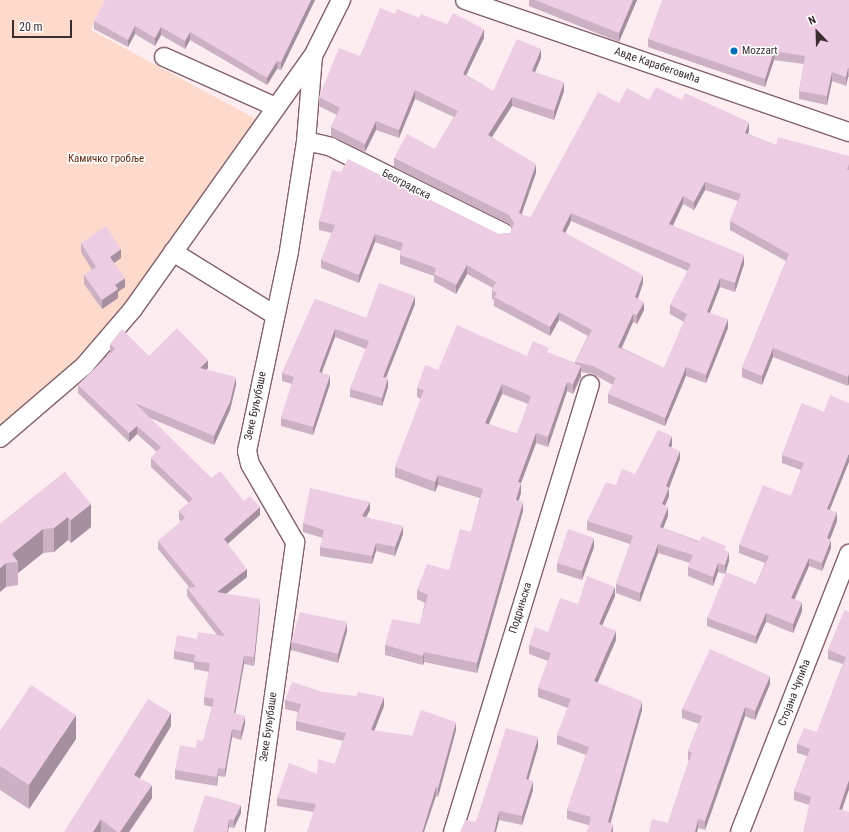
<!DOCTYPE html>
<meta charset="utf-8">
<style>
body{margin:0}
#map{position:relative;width:849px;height:832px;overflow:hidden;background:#fdedf1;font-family:"Roboto Condensed",sans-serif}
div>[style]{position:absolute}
.green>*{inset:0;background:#fddacc}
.roads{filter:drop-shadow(1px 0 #83616b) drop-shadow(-1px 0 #83616b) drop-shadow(0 1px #83616b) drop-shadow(0 -1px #83616b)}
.street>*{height:18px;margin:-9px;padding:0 9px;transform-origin:9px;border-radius:9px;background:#fff}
.wall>*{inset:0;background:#ccb0c3}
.shaded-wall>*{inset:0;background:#a6909f}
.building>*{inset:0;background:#edcde3}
.dots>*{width:11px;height:11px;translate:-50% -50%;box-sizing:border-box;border:2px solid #fff;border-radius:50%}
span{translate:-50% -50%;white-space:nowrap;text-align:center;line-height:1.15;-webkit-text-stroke:3px #fff;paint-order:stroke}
.poi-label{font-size:11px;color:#3b2c30}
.left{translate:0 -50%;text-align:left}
.street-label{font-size:11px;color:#3b2c30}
.park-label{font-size:11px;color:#632c11}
.north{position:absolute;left:797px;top:12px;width:40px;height:40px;-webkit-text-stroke:3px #fff;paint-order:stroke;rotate:337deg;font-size:11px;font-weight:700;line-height:16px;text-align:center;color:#3b2c30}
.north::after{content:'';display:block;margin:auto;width:14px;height:18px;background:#3b2c30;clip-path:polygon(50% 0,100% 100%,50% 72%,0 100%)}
.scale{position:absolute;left:12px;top:20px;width:60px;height:18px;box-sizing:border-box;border:2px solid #3b2c30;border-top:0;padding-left:5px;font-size:12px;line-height:14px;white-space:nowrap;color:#3b2c30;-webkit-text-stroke:3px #fff;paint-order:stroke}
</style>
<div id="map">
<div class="green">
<div style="clip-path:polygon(0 0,105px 0,91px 30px,269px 126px,86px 354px,0 440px)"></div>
</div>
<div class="roads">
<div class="street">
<div style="left:465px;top:0;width:406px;rotate:19deg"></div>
<div style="left:164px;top:57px;width:123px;rotate:24.1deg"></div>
<div style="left:306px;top:141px;width:26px;rotate:13deg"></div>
<div style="left:331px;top:147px;width:193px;rotate:26.4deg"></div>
<div style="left:173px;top:252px;width:120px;rotate:31.7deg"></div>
<div style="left:0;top:438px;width:111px;rotate:-40.6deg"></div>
<div style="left:84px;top:366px;width:75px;rotate:-49.3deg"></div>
<div style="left:133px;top:309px;width:309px;rotate:-54.6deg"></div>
<div style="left:255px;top:832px;width:293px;rotate:-82.1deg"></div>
<div style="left:295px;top:542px;width:90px;rotate:-120deg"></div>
<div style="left:250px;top:464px;width:13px;rotate:-103deg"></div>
<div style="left:247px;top:451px;width:204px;rotate:-78.1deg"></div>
<div style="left:289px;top:251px;width:111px;rotate:-81.2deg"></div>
<div style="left:306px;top:141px;width:85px;rotate:-85.3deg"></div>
<div style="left:313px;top:56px;width:63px;rotate:-63.4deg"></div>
<div style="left:453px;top:832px;width:468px;rotate:-73deg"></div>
<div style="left:740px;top:832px;width:299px;rotate:-68.6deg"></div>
</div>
</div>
<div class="wall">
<div style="clip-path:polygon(315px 0,281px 70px,277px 69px,267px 85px,190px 40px,185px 49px,161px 35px,155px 46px,135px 34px,128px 47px,94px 29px,94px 21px)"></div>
<div style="clip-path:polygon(528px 0,637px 0,619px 42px,529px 6px,529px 0)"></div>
<div style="clip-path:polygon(849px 0,849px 77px,848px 77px,846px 86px,832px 81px,827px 105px,799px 99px,799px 91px,804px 64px,774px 60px,765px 87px,648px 47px,648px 39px)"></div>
<div style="clip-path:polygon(evenodd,395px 14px,419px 18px,484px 38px,466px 75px,493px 91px,541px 58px,535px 72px,564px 91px,554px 120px,512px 106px,492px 137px,536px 173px,521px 214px,530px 218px,619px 103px,649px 100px,682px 100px,749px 131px,748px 134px,776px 145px,849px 156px,849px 383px,848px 386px,773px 357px,762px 385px,742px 377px,742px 368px,786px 261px,730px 230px,730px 221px,738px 201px,705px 190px,694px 210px,683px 204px,673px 226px,744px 264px,735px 292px,720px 287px,710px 313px,728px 328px,706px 383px,686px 376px,665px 426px,608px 403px,608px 394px,613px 385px,593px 374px,581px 372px,581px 376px,573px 394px,567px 391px,548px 447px,536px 443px,521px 483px,521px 493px,519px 500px,523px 511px,477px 673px,424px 662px,423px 665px,385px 655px,385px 645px,420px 624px,425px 603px,417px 599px,417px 590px,449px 570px,471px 532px,480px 498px,438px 485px,435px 492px,395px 477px,395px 467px,421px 399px,417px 397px,417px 388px,438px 370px,527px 356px,549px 353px,575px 363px,575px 362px,588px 336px,559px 320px,550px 336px,494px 306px,494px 300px,492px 299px,492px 290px,493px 288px,467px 274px,456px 294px,434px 282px,434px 276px,400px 264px,400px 255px,401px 251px,375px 242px,359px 283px,321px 268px,321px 260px,332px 233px,319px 230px,319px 221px,499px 234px,510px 233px,512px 229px,509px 224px,394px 167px,394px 158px,435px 149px,454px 117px,415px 99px,399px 138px,376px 130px,365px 152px,331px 136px,331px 127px,337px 115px,319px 106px,319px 97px,360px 56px,395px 14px,571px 221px,688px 271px,670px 305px,670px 314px,684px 322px,664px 368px,622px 348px,633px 322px,637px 324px,644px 310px,638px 299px,643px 283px,565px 233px,571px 221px,395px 14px,502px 394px,528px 404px,517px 434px,488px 424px,502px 394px)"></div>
<div style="clip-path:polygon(81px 243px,121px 258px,114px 263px,125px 287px,118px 292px,118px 298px,102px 309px,84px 284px,84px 275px,92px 270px,81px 252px)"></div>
<div style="clip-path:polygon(315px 299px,366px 318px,415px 304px,386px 378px,388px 387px,382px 406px,350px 397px,350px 389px,366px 349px,335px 337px,322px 372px,330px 384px,313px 435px,281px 426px,281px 418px,292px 384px,282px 381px,282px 373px)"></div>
<div style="clip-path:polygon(110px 344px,149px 356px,208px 368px,207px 370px,236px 385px,230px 410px,214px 445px,150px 418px,211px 478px,244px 501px,260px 515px,228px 544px,247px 577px,226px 594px,260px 608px,254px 666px,244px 664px,235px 713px,245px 724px,241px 740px,232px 737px,225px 777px,218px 776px,217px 786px,175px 779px,175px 770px,203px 741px,212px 707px,204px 705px,204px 697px,209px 672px,194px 669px,194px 663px,174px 659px,174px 651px,197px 639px,217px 635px,187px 596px,187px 588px,189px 587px,158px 549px,158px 541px,181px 522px,179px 519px,179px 511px,189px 503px,151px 467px,151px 458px,157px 452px,137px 434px,129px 442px,78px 393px,78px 385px,110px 353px)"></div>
<div style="clip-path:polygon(802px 403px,830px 510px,837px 521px,830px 539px,831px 548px,822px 571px,809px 566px,795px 599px,802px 611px,793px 633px,766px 622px,756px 644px,707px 626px,707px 618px,756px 584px,765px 563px,739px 553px,739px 545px,791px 496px,801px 470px,782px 463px,782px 455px)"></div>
<div style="clip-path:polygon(672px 445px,671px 447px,680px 459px,669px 488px,669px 496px,665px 506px,668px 516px,663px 528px,726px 551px,729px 561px,725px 574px,718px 572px,713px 586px,688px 576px,688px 567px,690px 563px,658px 553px,640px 602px,616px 593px,616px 584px,630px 544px,587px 530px,587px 521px,616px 485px,635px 474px)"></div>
<div style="clip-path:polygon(65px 472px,91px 527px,71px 543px,68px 540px,54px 552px,43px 553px,18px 573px,18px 585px,6px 587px,0 524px)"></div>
<div style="clip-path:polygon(370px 510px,366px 517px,403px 534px,395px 556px,376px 551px,372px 564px,320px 556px,320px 547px,323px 538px,303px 532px,303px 523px)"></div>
<div style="clip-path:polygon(594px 547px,582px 580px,557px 572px,557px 563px)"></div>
<div style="clip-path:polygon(615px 596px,602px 625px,616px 640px,597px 683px,642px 710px,610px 823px,613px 832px,567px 819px,567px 810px,586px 755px,557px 744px,557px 735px,568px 708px,538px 697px,538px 688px,548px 661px,529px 654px,529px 645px,548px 632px,578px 604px)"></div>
<div style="clip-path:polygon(845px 610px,849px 789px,842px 810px,809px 805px,794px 800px,794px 791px,807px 756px,797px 753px,797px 744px,817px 732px,843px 664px,828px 659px,828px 650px)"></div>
<div style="clip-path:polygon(347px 631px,338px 663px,291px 650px,291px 642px)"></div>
<div style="clip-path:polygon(770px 684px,755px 720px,745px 716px,705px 830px,698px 828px,697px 832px,649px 832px,668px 823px,689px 761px,688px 760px,688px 751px,699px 724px,682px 718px,682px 709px)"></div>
<div style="clip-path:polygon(323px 692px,384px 706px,374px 731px,412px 736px,456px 730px,438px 797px,436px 796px,314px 812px,277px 806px,277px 798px,335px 764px,343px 741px,296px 730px,296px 721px,298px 712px,285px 709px,285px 700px)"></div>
<div style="clip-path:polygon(171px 726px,140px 778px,152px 798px,129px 832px,64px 832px)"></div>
<div style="clip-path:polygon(0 731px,76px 739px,29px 809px,0 790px)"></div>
<div style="clip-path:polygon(538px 747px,528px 779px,533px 790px,522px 825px,499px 820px,476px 822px)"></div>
<div style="clip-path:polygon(241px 813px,234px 828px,229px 827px,193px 832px)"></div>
</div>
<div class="shaded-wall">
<div style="clip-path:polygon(311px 0,315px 0,281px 70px,281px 62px)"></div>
<div style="clip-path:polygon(633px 0,637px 0,619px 42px,619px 33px)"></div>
<div style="clip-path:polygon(135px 26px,135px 34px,128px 47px,128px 40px)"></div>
<div style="clip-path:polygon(161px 27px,161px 35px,155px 46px,155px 38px)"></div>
<div style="clip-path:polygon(484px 29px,484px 38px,463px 82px,463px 74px)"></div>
<div style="clip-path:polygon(190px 32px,190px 40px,185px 49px,185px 41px)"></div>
<div style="clip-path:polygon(541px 49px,541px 58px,532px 79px,532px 71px)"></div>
<div style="clip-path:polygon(774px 51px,774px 60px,765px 87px,765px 79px)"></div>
<div style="clip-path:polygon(277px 61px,277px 69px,267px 85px,267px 78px)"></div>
<div style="clip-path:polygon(848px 68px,848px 77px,846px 86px,846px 77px)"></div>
<div style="clip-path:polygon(832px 72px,832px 81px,827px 105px,827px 96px)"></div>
<div style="clip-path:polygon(564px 82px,564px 91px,554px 120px,554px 111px)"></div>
<div style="clip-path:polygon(415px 90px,415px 99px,399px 138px,399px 130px)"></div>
<div style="clip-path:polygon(512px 97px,512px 106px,488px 143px,488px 135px)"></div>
<div style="clip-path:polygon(376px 121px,376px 130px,365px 152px,365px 144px)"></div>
<div style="clip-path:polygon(749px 122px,749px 131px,745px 141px,745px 133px)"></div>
<div style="clip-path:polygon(536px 164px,536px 173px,519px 222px,519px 213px)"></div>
<div style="clip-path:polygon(705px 182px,705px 190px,694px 210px,694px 202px)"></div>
<div style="clip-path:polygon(683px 196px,683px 204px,669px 233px,669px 224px)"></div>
<div style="clip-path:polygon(571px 213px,571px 221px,562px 240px,562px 231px)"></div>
<div style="clip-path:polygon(375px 234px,375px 242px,359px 283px,359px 275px)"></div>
<div style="clip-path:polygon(121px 249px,121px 258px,110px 266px,110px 257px)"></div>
<div style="clip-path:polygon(744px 255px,744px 264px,735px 292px,735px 283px)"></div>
<div style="clip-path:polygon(467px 265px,467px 274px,456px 294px,456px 285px)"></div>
<div style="clip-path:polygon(643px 275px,643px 283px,635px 306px,635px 297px)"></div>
<div style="clip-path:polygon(125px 278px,125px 287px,118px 292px,118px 298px,102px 309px,102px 300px,115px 285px)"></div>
<div style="clip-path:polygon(720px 278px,720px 287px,707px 320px,707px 312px)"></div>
<div style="clip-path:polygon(415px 296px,415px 304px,383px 385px,383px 377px)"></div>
<div style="clip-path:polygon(644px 302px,644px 310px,637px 324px,637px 315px)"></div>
<div style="clip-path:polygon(559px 312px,559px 320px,550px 336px,550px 327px)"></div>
<div style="clip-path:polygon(633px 314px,633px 322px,618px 355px,618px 347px)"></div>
<div style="clip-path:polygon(728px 319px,728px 328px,706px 383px,706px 375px)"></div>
<div style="clip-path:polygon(335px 329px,335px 337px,319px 380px,319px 372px)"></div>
<div style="clip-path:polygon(773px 348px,773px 357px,762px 385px,762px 376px)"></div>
<div style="clip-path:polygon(208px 360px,208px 368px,200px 376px,200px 368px)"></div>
<div style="clip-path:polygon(581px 366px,581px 376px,573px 394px,573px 384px)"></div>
<div style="clip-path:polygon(686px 367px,686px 376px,665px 426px,665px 418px)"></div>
<div style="clip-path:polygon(849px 374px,849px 383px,848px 386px,848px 377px)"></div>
<div style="clip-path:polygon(330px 375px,330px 384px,313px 435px,313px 427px)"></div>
<div style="clip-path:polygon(236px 377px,236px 385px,230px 410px,214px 445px,214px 436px)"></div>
<div style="clip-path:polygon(388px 378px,388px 387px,382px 406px,382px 398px)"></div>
<div style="clip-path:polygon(567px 382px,567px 391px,548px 447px,548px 437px)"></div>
<div style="clip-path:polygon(502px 384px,502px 394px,485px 433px,485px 423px)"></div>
<div style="clip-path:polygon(137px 426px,137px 434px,129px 442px,129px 433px)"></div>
<div style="clip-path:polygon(536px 433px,536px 443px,521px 483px,521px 493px,516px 509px,516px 500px,518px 482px)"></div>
<div style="clip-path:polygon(672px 436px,672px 445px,668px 455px,668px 446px)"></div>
<div style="clip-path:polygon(680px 451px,680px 459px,669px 488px,669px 496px,662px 513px,662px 504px,666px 486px)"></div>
<div style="clip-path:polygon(849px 453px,849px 462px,827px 517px,827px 509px)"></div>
<div style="clip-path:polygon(438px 475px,438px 485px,435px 492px,435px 482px)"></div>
<div style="clip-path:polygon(370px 502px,370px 510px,362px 525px,362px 516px)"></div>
<div style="clip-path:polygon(523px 502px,523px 511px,477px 673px,477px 663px)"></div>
<div style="clip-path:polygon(91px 504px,91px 527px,71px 543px,71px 520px)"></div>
<div style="clip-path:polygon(260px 507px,260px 515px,224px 547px,224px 539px)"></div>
<div style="clip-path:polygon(668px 507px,668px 516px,660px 536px,660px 527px)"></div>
<div style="clip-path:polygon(837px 512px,837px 521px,827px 547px,827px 538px)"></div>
<div style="clip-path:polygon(68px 517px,68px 540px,54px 552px,54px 528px)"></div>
<div style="clip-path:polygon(403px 526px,403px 534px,395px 556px,395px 547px)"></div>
<div style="clip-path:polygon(43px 529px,43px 553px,18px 573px,18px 562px,12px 554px)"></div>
<div style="clip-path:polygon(594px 538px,594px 547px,582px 580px,582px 571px)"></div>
<div style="clip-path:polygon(831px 540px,831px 548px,822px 571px,822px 563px)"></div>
<div style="clip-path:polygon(376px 543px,376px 551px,372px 564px,372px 556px)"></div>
<div style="clip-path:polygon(658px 544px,658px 553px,640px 602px,640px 593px)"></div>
<div style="clip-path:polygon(729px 552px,729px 561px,725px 574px,725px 565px)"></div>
<div style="clip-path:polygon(809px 558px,809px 566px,791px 606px,791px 598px)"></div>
<div style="clip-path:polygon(6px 563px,6px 587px,0 592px,0 568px)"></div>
<div style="clip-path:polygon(718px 563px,718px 572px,713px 586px,713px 577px)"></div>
<div style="clip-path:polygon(247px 569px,247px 577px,217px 601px,217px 592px)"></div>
<div style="clip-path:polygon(615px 587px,615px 596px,599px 633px,599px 624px)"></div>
<div style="clip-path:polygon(260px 599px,260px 608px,254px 666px,254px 657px)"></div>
<div style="clip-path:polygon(802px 602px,802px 611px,793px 633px,793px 624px)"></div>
<div style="clip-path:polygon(766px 613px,766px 622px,756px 644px,756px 636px)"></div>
<div style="clip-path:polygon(347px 622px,347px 631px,338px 663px,338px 654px)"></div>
<div style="clip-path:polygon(616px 631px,616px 640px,594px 691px,594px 681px)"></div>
<div style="clip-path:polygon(424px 652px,424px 662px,423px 665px,423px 656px)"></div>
<div style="clip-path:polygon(244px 656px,244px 664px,234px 721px,234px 713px)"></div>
<div style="clip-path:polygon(770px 676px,770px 684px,755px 720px,755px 711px)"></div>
<div style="clip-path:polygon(384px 697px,384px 706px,371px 739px,371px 730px)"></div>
<div style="clip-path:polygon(642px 701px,642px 710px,608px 832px,608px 822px)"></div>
<div style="clip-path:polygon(745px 707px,745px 716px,705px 830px,705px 821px)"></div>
<div style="clip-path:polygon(171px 713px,171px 726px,134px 788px,134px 775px)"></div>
<div style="clip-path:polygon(76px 715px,76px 739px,29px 809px,29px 785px)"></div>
<div style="clip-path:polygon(245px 716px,245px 724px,241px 740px,241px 731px)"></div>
<div style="clip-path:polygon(456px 722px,456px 730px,438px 797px,438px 788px)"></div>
<div style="clip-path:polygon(232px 729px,232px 737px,225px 777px,225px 769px)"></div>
<div style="clip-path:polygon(538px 737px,538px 747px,526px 788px,526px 779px)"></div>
<div style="clip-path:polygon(218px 768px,218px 776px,217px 786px,217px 777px)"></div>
<div style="clip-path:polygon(849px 780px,849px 789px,839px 818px,839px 809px)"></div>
<div style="clip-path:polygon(533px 781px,533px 790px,522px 825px,522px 816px)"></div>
<div style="clip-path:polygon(152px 785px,152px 798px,129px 832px,120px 832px)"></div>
<div style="clip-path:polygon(436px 787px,436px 796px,424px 832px,422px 832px)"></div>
<div style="clip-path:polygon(241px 805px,241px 813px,234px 828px,234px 820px)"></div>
<div style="clip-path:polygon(499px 811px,499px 820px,496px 832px,494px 832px)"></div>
<div style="clip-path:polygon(101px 819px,101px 832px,93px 832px)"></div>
<div style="clip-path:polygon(229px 819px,229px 827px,228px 832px,227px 832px)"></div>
<div style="clip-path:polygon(698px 819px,698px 828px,697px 832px,695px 832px)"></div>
<div style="clip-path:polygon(613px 824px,613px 832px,611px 832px)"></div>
</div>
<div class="building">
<div style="clip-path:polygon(105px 0,311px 0,281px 62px,277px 61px,267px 78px,190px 32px,185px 41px,161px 27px,155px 38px,135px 26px,128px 40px,94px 21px)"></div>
<div style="clip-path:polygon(535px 0,633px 0,619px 33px)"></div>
<div style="clip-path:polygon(662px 0,849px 0,849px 68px,848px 68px,846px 77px,832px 72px,827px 96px,799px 91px,805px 56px,774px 51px,765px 79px,648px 39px)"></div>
<div style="clip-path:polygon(evenodd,380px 8px,395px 14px,397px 9px,419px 18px,421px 14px,447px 24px,453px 13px,484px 29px,463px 74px,493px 91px,517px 39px,541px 49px,532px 71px,564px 82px,554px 111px,512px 97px,488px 135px,536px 164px,519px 213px,530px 218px,598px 92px,619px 103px,627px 88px,649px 100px,656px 87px,682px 100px,685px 93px,749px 122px,745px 133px,776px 145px,778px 137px,849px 156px,849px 164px,847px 170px,849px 170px,849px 374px,848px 377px,773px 348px,762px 376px,742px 368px,789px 254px,730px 221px,741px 194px,705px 182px,694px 202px,683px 196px,669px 224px,744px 255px,735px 283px,720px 278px,707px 312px,728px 319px,706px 375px,686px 367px,665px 418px,608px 394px,616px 378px,593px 366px,575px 362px,592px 330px,559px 312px,550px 327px,494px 297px,497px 293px,492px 290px,496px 282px,467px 265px,456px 285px,434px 274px,436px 268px,400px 255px,403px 243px,375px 234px,359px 275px,321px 260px,335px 225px,319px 221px,332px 170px,341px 172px,348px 159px,499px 234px,510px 233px,514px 223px,509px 215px,394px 158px,407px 134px,435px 149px,458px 111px,415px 90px,399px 130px,376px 121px,365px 144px,331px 127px,340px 108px,319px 97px,339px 48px,360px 56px,380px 8px,571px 213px,691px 264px,670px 305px,687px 314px,664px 368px,618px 347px,633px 314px,637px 315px,644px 302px,635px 297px,643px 275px,562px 231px,571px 213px)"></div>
<div style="clip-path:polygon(106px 226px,121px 249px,110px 257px,125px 278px,115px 285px,118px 289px,102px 300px,84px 275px,96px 267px,81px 243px)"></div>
<div style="clip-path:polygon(379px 283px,415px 296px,383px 377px,388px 378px,382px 398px,350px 389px,369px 341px,335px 329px,319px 372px,330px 375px,313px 427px,281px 418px,294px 377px,282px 373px,315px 299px,366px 318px)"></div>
<div style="clip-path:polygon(evenodd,457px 325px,527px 356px,533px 341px,549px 348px,547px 352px,581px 366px,573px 384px,567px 382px,548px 437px,536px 433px,518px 482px,521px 483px,516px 500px,523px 502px,477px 663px,424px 652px,423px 656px,385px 645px,392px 619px,420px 624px,428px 595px,417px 590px,427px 564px,449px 570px,460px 529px,471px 532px,483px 489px,438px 475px,435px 482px,395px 467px,424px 390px,417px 388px,425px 365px,438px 370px,457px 325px,502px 384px,531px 396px,517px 434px,485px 423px,502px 384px)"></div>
<div style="clip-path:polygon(177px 328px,208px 360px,200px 368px,236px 377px,230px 402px,214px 436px,135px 403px,211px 478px,220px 471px,244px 501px,250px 496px,260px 507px,224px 539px,247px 569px,217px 592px,260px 599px,254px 657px,244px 656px,234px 713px,245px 716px,241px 731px,232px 729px,225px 769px,218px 768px,217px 777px,175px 770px,180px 745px,196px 748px,197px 740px,203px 741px,214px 699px,204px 697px,210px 663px,194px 661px,195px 655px,174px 651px,177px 635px,197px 639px,198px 632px,225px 636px,187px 588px,196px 587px,158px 541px,185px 518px,179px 511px,193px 499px,151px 458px,161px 447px,137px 426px,129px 433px,78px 385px,115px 349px,110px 344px,122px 329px,149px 356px)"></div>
<div style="clip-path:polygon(830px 395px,849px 403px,849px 453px,827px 509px,837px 512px,827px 538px,831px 540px,822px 563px,809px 558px,791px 598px,802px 602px,793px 624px,766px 613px,756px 636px,707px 618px,726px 572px,756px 584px,769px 556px,739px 545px,763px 485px,791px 496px,804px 463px,782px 455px,802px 403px,824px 412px)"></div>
<div style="clip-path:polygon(658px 430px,672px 436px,668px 446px,680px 451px,666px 486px,669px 488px,662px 504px,668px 507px,660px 527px,699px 542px,702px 536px,726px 546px,724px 550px,729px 552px,725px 565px,718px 563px,713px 577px,688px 567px,693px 555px,658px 544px,640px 593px,616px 584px,633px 536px,587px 521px,606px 482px,616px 485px,622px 469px,635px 474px)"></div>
<div style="clip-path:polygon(65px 472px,91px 504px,71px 520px,68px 517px,54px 528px,43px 529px,12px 554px,18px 562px,6px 563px,0 568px,0 524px)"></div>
<div style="clip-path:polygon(310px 488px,370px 502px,362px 516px,403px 526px,395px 547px,376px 543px,372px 556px,320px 547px,324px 530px,303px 523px)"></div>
<div style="clip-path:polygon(568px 529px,594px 538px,582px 571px,557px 563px)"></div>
<div style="clip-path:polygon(587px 576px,615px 587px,599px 624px,616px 631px,594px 681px,642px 701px,608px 822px,613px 824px,611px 832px,587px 832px,591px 817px,567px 810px,589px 747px,557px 735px,571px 699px,538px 688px,551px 653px,529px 645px,535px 627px,548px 632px,560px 598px,578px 604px)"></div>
<div style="clip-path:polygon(845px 610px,849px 612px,849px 780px,839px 809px,849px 812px,849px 832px,803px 832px,811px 797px,794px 791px,810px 749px,797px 744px,804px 728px,817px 732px,846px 657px,828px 650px)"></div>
<div style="clip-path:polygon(300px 612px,347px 622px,338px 654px,291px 642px)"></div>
<div style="clip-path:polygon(710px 649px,770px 676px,755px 711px,745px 707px,705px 821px,698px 819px,695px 832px,649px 832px,652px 819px,668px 823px,692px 753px,688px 751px,702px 716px,682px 709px)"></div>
<div style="clip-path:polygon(292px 682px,323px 692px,356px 696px,358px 692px,384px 697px,371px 730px,412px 736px,421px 710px,456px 722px,438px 788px,436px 787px,422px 832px,307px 832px,316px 804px,277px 798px,289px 763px,317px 774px,318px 759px,335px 764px,346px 733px,296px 721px,301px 704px,285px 700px)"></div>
<div style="clip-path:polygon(31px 685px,76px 715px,29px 785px,0 766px,0 731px)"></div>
<div style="clip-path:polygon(148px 699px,171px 713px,134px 775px,152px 785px,120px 832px,117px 832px,101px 819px,93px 832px,64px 832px)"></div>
<div style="clip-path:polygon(506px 728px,538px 737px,526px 779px,533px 781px,522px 816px,499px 811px,494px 832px,460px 832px,465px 820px,476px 822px)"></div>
<div style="clip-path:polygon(205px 795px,241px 805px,234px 820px,229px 819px,227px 832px,193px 832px)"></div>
</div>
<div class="dots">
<div style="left:734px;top:51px;background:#006db8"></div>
</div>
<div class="poi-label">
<span class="left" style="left:742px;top:51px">Mozzart</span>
</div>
<div class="street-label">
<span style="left:657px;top:66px;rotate:19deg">Авде Карабеговића</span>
<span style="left:406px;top:185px;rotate:27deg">Београдска</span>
<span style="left:256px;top:406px;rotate:-78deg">Зеке Буљубаше</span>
<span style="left:521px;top:608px;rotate:-73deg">Подрињска</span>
<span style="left:795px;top:693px;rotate:-69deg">Стојана Чупића</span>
<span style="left:269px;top:727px;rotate:-82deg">Зеке Буљубаше</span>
</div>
<div class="park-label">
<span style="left:106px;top:159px">Камичко гробље</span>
</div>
<div class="north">N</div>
<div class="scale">20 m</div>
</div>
